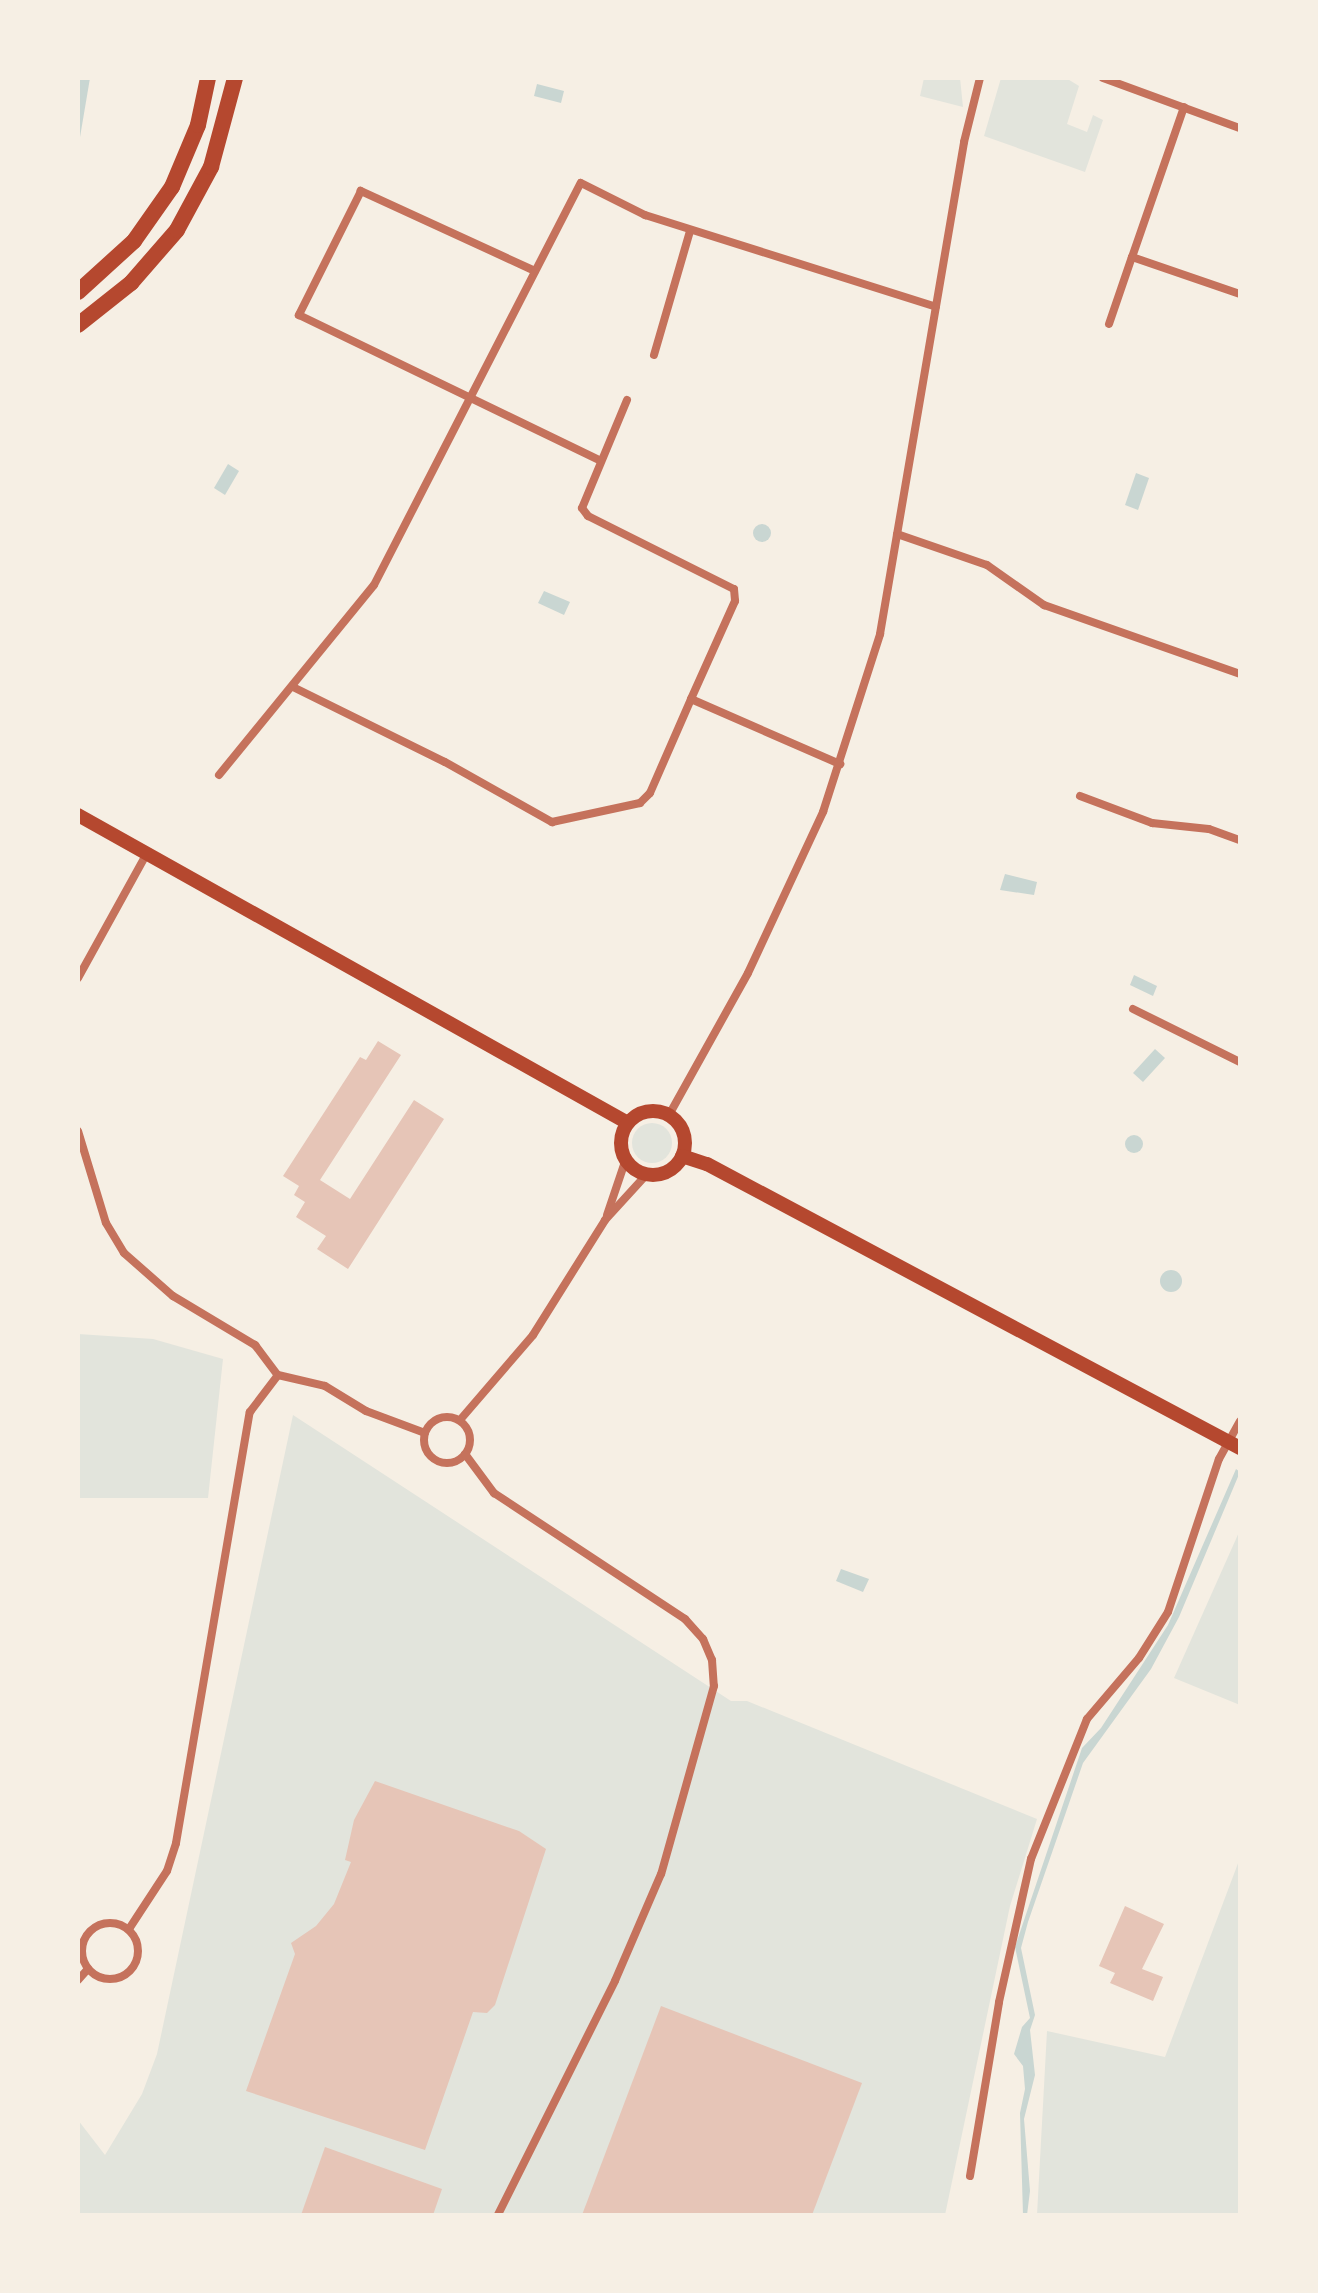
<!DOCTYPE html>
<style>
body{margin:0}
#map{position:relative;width:1318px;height:2293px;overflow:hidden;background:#f6efe4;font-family:Lato,sans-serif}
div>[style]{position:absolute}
.green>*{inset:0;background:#e2e4dc}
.round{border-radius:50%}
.water>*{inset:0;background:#c9d6d2}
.building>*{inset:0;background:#e6c5b7}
.minor>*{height:8px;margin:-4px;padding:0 4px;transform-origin:4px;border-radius:4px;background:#c5725c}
.minor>.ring{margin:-4px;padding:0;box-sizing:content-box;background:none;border:8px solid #c5725c;border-radius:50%}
.secondary>*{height:14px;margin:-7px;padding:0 7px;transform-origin:7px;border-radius:7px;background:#b5482f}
.secondary>.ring{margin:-7px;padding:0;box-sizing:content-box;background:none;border:14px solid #b5482f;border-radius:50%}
.primary>*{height:16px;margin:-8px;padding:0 8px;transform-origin:8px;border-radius:8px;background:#b5482f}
span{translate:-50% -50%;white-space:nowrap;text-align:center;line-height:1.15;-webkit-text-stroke:6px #f6efe4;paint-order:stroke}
.frame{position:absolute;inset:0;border:80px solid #f6efe4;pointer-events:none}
</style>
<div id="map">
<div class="green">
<div style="clip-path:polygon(924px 78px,960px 78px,963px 107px,920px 96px)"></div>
<div style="clip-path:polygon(1001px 78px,1066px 78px,1079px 86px,1067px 124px,1087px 132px,1093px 115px,1103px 120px,1085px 172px,984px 136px)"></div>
<div class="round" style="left:632px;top:1123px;width:40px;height:40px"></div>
<div style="clip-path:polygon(78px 1334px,153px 1339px,223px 1359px,208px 1498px,78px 1498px)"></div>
<div style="clip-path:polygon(293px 1415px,731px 1701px,747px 1701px,1037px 1819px,1010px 1906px,945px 2215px,78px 2215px,78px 2120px,105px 2155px,142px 2094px,157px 2054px)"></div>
<div style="clip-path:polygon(1240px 1530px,1240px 1705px,1174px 1678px)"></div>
<div style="clip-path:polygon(1240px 1858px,1240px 2215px,1037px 2215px,1047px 2031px,1165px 2057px)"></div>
</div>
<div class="water">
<div style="clip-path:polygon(78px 78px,90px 78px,78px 149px)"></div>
<div style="clip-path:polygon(537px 84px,564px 91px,561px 103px,534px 96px)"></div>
<div style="clip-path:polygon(228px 464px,239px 471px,225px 495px,214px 488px)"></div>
<div style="clip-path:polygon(1136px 473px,1149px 478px,1138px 510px,1125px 505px)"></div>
<div class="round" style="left:753px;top:524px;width:18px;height:18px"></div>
<div style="clip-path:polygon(544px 591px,570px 602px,564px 615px,538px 603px)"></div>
<div style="clip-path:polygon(1005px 874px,1037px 882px,1034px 895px,1000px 890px)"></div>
<div style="clip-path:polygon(1134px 975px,1157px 986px,1153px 996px,1130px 985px)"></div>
<div style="clip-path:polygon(1155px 1049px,1165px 1058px,1143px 1082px,1133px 1073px)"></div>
<div class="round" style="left:1125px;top:1135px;width:18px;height:18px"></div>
<div class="round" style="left:1160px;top:1270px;width:22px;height:22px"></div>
<div style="clip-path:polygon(1236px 1469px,1240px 1472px,1179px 1617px,1151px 1669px,1083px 1763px,1028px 1922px,1021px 1948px,1035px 2015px,1030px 2030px,1035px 2075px,1024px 2119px,1030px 2191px,1027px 2215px,1023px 2215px,1020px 2113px,1025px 2089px,1023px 2066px,1014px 2054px,1022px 2027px,1030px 2018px,1015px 1947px,1082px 1748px,1101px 1728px,1168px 1625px)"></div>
<div style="clip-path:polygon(841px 1569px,869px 1579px,863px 1592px,836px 1581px)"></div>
</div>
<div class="building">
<div style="clip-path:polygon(378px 1041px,401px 1055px,320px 1180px,350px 1199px,414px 1100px,444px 1119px,348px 1269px,317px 1249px,326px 1236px,296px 1217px,305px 1202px,294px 1195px,299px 1186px,283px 1176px,360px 1057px,366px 1060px)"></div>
<div style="clip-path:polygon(375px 1781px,519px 1831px,546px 1849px,495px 2005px,487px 2013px,473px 2012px,425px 2150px,246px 2091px,295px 1954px,291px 1943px,316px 1926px,334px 1904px,351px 1862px,345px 1860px,354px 1820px)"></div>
<div style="clip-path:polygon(1125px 1906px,1164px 1924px,1142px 1969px,1163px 1977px,1153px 2001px,1110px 1983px,1115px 1973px,1099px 1966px)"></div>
<div style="clip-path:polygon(661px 2006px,862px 2083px,812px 2215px,582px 2215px)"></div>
<div style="clip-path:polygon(325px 2147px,442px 2189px,433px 2215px,301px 2215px)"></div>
</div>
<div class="minor">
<div style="left:1103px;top:78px;width:146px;rotate:20.1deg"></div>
<div style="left:1184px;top:107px;width:159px;rotate:109.1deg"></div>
<div style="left:1132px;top:257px;width:114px;rotate:18.9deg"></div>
<div style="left:535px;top:271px;width:192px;rotate:-155.3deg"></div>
<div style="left:361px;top:191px;width:139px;rotate:116.6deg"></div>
<div style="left:299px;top:315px;width:333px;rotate:25.8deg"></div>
<div style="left:1109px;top:324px;width:71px;rotate:-71.1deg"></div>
<div style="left:654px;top:355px;width:129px;rotate:-73.8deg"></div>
<div style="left:627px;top:400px;width:117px;rotate:112.6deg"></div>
<div style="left:582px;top:508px;width:10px;rotate:53deg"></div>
<div style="left:588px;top:516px;width:163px;rotate:26.6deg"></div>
<div style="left:734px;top:589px;width:12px;rotate:85deg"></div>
<div style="left:735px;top:601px;width:107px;rotate:114.2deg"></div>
<div style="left:897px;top:534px;width:95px;rotate:19deg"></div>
<div style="left:987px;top:565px;width:70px;rotate:35.1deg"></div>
<div style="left:1044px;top:605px;width:208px;rotate:19.4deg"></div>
<div style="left:293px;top:687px;width:169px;rotate:26.3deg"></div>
<div style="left:445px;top:762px;width:123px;rotate:29.3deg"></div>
<div style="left:552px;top:822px;width:90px;rotate:-12.2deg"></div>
<div style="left:640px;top:803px;width:14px;rotate:-45deg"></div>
<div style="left:650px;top:793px;width:103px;rotate:-66.4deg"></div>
<div style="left:691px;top:699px;width:163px;rotate:23.6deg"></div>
<div style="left:219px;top:775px;width:245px;rotate:-50.8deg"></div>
<div style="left:374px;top:585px;width:452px;rotate:-62.8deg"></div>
<div style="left:581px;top:183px;width:72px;rotate:26.6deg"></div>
<div style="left:645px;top:215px;width:305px;rotate:17.5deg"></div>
<div style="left:1080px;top:796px;width:77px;rotate:20.6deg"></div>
<div style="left:1152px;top:823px;width:57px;rotate:6deg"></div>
<div style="left:1209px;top:829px;width:33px;rotate:20deg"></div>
<div style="left:78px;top:978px;width:143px;rotate:-61.1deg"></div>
<div style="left:1133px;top:1009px;width:119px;rotate:26.4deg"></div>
<div style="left:669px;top:1115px;width:162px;rotate:-60.9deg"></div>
<div style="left:748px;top:973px;width:178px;rotate:-65deg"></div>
<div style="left:823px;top:812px;width:187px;rotate:-72.2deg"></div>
<div style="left:880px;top:634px;width:499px;rotate:-80.3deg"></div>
<div style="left:964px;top:142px;width:66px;rotate:-76deg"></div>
<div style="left:78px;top:1131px;width:96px;rotate:73.1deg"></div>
<div style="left:106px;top:1223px;width:35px;rotate:59deg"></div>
<div style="left:124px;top:1253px;width:65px;rotate:41.3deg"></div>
<div style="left:173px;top:1296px;width:96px;rotate:30.9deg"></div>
<div style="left:255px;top:1345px;width:38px;rotate:53deg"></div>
<div style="left:607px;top:1215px;width:59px;rotate:-71.3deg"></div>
<div style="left:278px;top:1375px;width:48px;rotate:13.2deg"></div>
<div style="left:325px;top:1386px;width:48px;rotate:31.4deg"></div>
<div style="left:366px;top:1411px;width:63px;rotate:20.4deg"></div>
<div class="ring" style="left:424px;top:1417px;width:38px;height:38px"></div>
<div style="left:460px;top:1420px;width:112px;rotate:-49.3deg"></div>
<div style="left:533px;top:1335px;width:136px;rotate:-57.9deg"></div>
<div style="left:605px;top:1220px;width:62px;rotate:-47.6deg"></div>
<div style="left:465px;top:1454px;width:49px;rotate:53.4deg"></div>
<div style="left:494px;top:1493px;width:229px;rotate:33.4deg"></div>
<div style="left:685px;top:1619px;width:27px;rotate:48deg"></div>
<div style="left:703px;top:1639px;width:23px;rotate:67deg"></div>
<div style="left:712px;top:1660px;width:26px;rotate:86deg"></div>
<div style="left:714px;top:1686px;width:195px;rotate:105.7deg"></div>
<div style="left:661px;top:1874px;width:116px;rotate:113.3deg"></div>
<div style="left:615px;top:1981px;width:262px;rotate:116.6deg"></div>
<div class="ring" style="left:82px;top:1923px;width:48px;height:48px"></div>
<div style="left:129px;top:1929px;width:69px;rotate:-56.8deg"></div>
<div style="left:167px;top:1871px;width:29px;rotate:-72deg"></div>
<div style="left:176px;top:1843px;width:437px;rotate:-80.3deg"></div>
<div style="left:250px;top:1412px;width:46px;rotate:-52.9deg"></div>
<div style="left:78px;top:1980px;width:15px;rotate:-48deg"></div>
<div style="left:970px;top:2176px;width:176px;rotate:-80.5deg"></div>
<div style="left:999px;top:2002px;width:147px;rotate:-77.4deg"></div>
<div style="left:1031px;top:1859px;width:151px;rotate:-68.2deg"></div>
<div style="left:1087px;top:1719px;width:80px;rotate:-49.6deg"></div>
<div style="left:1139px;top:1658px;width:54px;rotate:-57.8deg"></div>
<div style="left:1168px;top:1612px;width:161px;rotate:-71.6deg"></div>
<div style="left:1219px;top:1459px;width:43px;rotate:-61.1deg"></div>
</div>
<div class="secondary">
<div style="left:78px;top:815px;width:630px;rotate:29.25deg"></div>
<div class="ring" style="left:621px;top:1111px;width:50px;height:50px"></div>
<div style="left:682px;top:1156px;width:26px;rotate:18deg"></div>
<div style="left:707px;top:1164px;width:604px;rotate:28.05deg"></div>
</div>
<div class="primary">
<div style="left:78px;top:292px;width:76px;rotate:-42.3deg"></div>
<div style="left:134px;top:241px;width:66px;rotate:-54.9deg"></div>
<div style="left:172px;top:187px;width:67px;rotate:-67.2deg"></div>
<div style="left:198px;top:125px;width:48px;rotate:-78deg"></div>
<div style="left:78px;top:325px;width:68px;rotate:-38.4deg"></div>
<div style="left:131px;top:283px;width:70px;rotate:-49deg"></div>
<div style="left:177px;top:230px;width:72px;rotate:-61.6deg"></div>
<div style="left:211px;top:167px;width:92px;rotate:-74.9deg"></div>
</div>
<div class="frame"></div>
</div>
